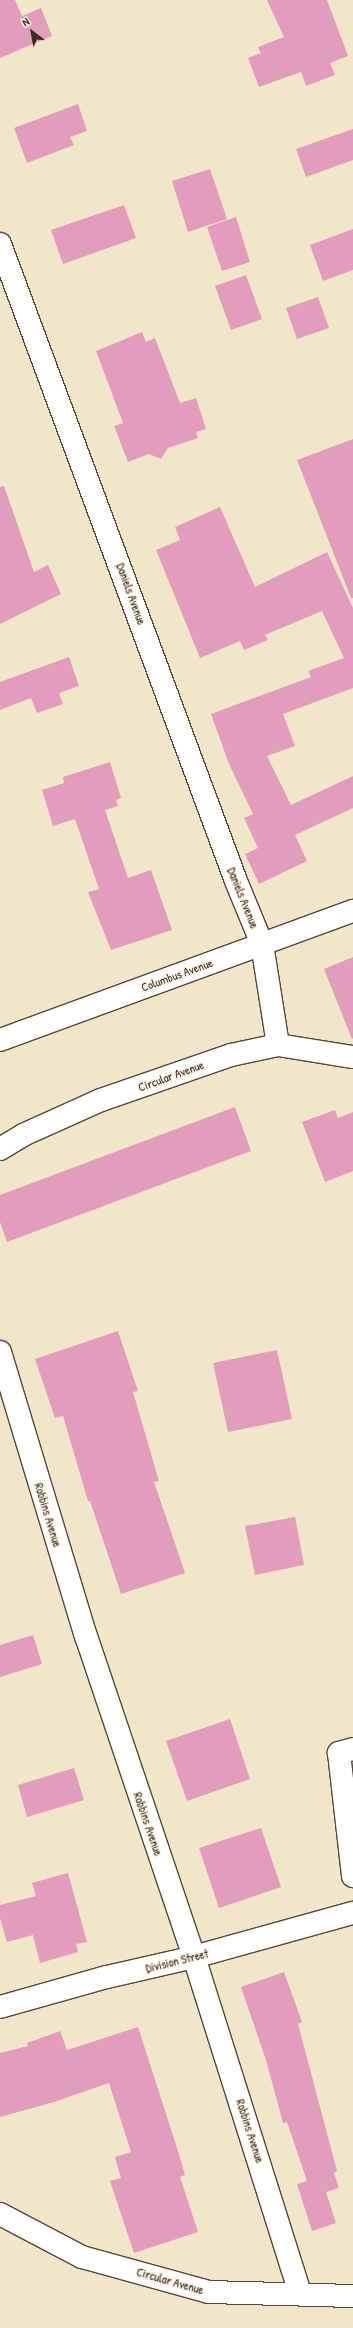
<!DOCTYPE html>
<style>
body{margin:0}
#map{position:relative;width:353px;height:2328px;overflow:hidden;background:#f2e6ca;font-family:"Patrick Hand",sans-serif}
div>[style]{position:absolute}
.building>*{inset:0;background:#e19dbb}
.roads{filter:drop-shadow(1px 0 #564638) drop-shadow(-1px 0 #564638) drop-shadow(0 1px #564638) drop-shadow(0 -1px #564638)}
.minor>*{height:22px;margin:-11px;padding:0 11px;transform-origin:11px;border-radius:11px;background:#fff}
span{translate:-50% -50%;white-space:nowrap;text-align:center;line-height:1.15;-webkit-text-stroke:3.5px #fcf5e5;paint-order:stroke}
.street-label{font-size:12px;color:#3b2a1e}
.north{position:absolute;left:12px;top:12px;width:40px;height:40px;-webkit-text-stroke:3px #fcf5e5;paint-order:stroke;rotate:328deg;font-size:11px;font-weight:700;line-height:16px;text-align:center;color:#3b2a1e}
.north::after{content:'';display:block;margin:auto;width:14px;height:18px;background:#3b2a1e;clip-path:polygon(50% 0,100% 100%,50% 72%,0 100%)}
</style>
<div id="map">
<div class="building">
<div style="clip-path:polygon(0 0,15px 0,22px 16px,41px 8px,52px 36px,0 58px)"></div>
<div style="clip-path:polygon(267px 0,327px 0,348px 56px,330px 63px,335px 75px,306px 86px,301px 72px,259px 87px,248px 58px,261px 53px,258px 47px,284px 37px)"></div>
<div style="clip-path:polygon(78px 104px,87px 131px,70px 137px,74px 145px,27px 163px,14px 128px)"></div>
<div style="clip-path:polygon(353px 129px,353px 160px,306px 177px,296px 149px)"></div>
<div style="clip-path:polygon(210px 169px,227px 219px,188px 232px,172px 181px)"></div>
<div style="clip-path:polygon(124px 205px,136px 238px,63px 264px,51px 230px)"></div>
<div style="clip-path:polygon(236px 217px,250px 262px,222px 271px,207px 227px)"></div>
<div style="clip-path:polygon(353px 229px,353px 270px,323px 281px,310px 245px)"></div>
<div style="clip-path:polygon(246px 275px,262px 319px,231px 330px,215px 286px)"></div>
<div style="clip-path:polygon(318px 297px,329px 328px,297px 339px,286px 308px)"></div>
<div style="clip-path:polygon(142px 332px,146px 342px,155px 338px,180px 403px,196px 398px,206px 429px,196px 432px,198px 438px,168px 448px,161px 459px,149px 454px,128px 462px,114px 426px,123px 423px,96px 351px)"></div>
<div style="clip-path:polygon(353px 439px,353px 598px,351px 598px,297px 460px)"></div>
<div style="clip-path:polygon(4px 486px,34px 572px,48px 565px,61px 594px,0 624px,0 487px)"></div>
<div style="clip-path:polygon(220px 507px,255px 587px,327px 552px,353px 608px,353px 688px,283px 714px,295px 746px,267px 756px,291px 805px,353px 776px,353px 808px,295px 835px,307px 861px,259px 884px,245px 854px,258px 848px,244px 818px,253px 814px,229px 764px,211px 714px,311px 677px,308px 671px,344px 658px,322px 611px,265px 635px,268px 640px,244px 650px,240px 641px,200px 658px,156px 550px,180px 540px,175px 527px)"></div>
<div style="clip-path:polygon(69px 657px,79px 686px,59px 693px,63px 704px,37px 713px,31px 698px,0 710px,0 682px)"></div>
<div style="clip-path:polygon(110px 762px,121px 798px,116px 800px,118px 806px,105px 810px,128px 878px,151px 870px,172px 930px,111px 950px,88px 892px,99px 889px,75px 819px,53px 826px,42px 790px,64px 783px,63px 777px)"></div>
<div style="clip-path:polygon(353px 957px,353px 1038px,352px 1039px,324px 969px)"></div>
<div style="clip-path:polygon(235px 1107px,251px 1151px,7px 1242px,0 1222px,0 1195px)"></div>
<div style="clip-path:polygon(335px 1110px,338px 1118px,353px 1112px,353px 1171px,325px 1182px,302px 1122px)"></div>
<div style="clip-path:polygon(118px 1331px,138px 1391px,133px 1392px,159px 1481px,154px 1482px,185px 1573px,121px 1594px,90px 1501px,88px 1501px,63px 1416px,55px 1418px,35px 1359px)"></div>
<div style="clip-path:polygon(277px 1350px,292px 1419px,228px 1432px,213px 1363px)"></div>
<div style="clip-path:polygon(295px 1517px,304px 1565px,255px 1575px,245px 1526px)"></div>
<div style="clip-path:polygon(33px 1635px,42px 1664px,0 1677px,0 1645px)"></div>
<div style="clip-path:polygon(230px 1719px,250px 1779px,187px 1801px,166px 1741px)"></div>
<div style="clip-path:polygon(74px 1768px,84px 1800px,27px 1817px,18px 1785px)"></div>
<div style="clip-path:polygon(261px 1828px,281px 1887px,219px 1908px,199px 1848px)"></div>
<div style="clip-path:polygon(68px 1873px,87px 1942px,76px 1944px,78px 1952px,40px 1963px,33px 1935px,7px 1942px,0 1918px,0 1905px,36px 1896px,32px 1883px)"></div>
<div style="clip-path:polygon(284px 1972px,302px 2022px,298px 2024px,337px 2171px,334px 2173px,339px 2188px,326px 2192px,336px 2223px,312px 2231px,297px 2184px,307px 2181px,287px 2122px,283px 2123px,266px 2060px,241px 1987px)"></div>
<div style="clip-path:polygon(138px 2027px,178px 2151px,185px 2175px,180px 2177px,198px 2232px,134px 2253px,110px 2181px,121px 2178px,115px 2157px,131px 2152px,109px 2083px,54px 2102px,0 2117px,0 2053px,28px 2046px,27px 2043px,60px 2031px,67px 2050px)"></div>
</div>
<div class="roads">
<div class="minor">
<div style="left:0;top:244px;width:679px;rotate:69.67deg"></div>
<div style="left:236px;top:881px;width:68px;rotate:67.6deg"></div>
<div style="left:262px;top:944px;width:102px;rotate:81deg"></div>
<div style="left:0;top:1040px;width:376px;rotate:-20.1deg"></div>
<div style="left:0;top:1149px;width:27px;rotate:-31deg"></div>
<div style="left:23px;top:1135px;width:85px;rotate:-24.2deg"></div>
<div style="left:101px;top:1100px;width:138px;rotate:-19.1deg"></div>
<div style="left:231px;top:1055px;width:48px;rotate:-12deg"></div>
<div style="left:278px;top:1045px;width:76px;rotate:9.1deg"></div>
<div style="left:0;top:1352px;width:297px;rotate:73.2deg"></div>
<div style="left:86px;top:1636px;width:339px;rotate:71.4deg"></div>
<div style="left:194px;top:1957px;width:353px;rotate:72.5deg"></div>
<div style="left:353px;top:1749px;width:15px;rotate:164deg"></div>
<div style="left:339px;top:1753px;width:124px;rotate:83.5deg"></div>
<div style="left:0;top:2007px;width:111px;rotate:-15.7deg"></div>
<div style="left:107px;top:1977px;width:89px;rotate:-12.9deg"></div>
<div style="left:194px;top:1957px;width:165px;rotate:-15.5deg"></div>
<div style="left:0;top:2214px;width:93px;rotate:27.7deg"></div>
<div style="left:82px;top:2257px;width:132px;rotate:15.4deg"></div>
<div style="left:209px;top:2292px;width:144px;rotate:1.6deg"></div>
</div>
</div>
<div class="street-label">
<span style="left:131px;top:594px;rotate:70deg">Daniels Avenue</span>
<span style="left:243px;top:898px;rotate:68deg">Daniels Avenue</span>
<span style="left:177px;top:975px;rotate:-20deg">Columbus Avenue</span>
<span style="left:171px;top:1076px;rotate:-20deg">Circular Avenue</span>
<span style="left:48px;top:1515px;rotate:73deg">Robbins Avenue</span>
<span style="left:148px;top:1824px;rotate:71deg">Robbins Avenue</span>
<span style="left:177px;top:1961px;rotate:-14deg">Division Street</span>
<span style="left:250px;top:2131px;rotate:72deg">Robbins Avenue</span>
<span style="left:170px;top:2281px;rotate:16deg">Circular Avenue</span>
</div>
<div class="north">N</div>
</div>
